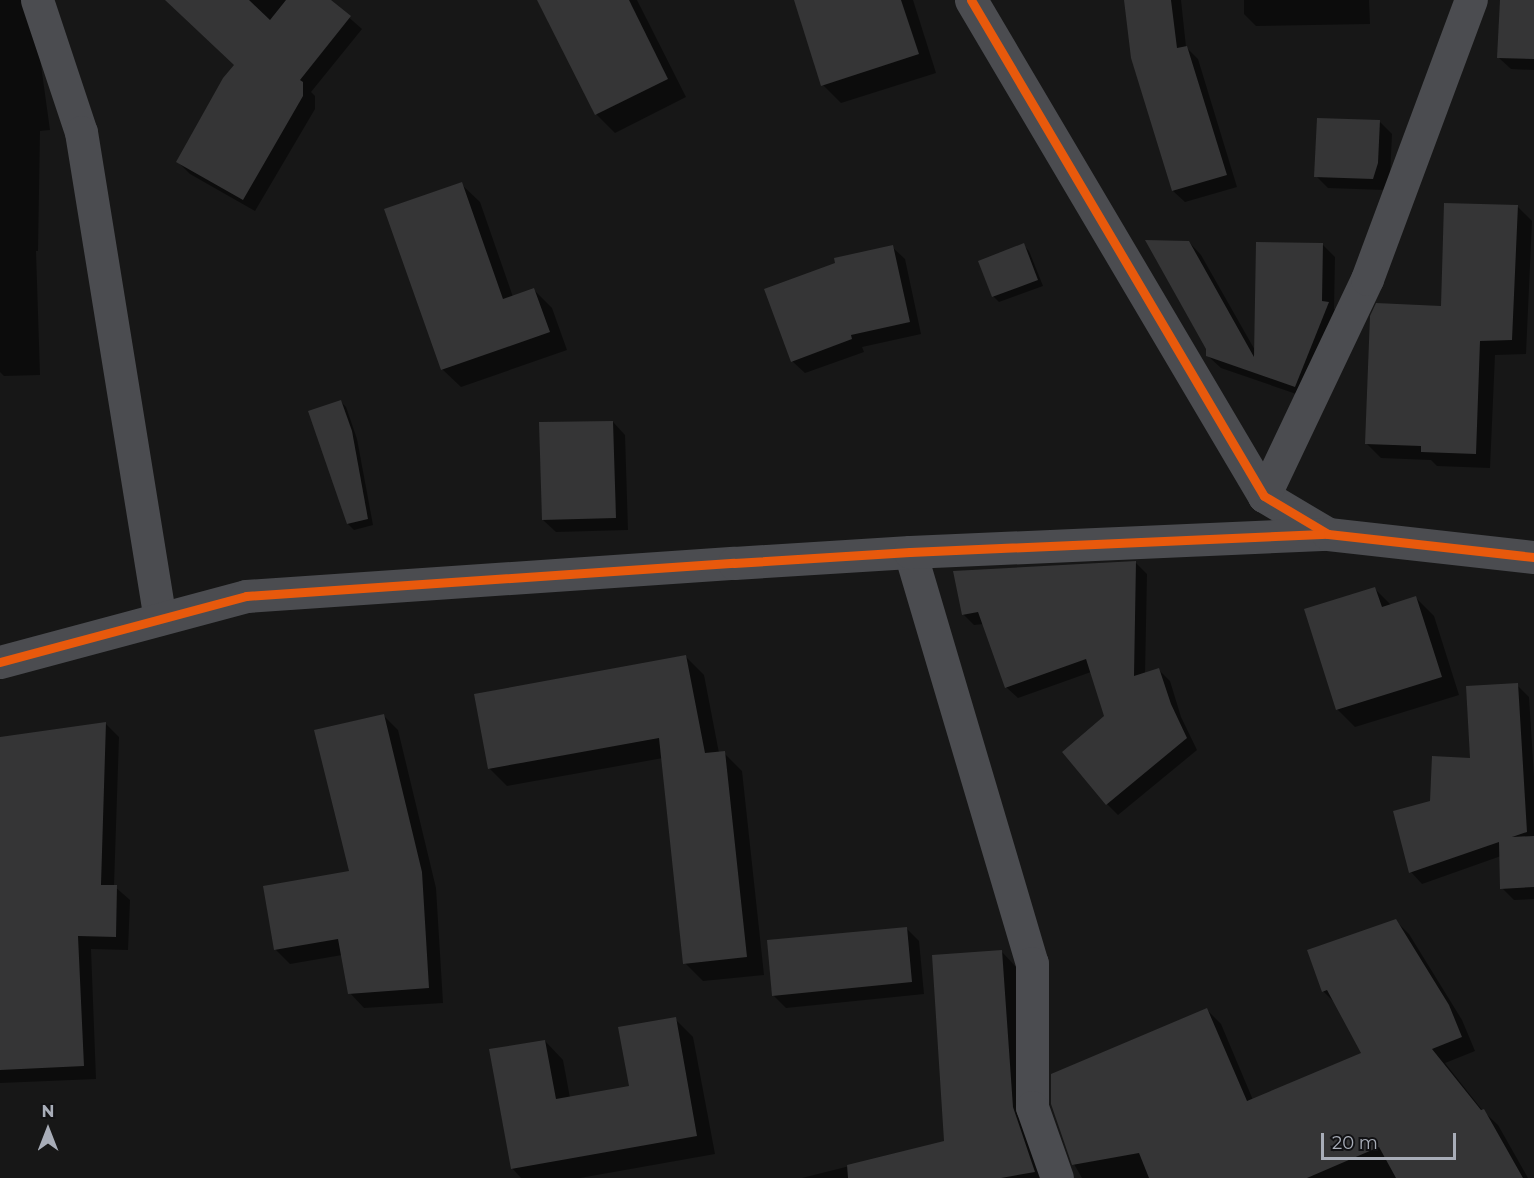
<!DOCTYPE html>
<style>
body{margin:0}
#map{position:relative;width:1534px;height:1178px;overflow:hidden;background:#171717;font-family:Montserrat,sans-serif}
div>[style]{position:absolute}
.shadow>*{inset:0;background:#0007}
.building>*{inset:0;background:#353536}
.street>*{height:33px;margin:-16.5px;padding:0 16.5px;transform-origin:16.5px;border-radius:16.5px;background:#4b4c50}
.cycleway>*{height:9px;margin:-4.5px;padding:0 4.5px;transform-origin:4.5px;border-radius:4.5px;background:#e8590c}
span{translate:-50% -50%;white-space:nowrap;text-align:center;line-height:1.15;-webkit-text-stroke:4.5px #111113;paint-order:stroke}
.north{position:absolute;left:18px;top:1100px;width:60px;height:60px;-webkit-text-stroke:4px #111113;paint-order:stroke;rotate:0deg;font-size:16px;font-weight:700;line-height:24px;text-align:center;color:#a8adb8}
.north::after{content:'';display:block;margin:auto;width:21px;height:27px;background:#a8adb8;clip-path:polygon(50% 0,100% 100%,50% 72%,0 100%)}
.scale{position:absolute;left:1321px;top:1133px;width:135px;height:27px;box-sizing:border-box;border:3px solid #a8adb8;border-top:0;padding-left:8px;font-size:18px;line-height:21px;white-space:nowrap;color:#a8adb8;-webkit-text-stroke:4px #111113;paint-order:stroke}
</style>
<div id="map">
<div class="shadow">
<div style="clip-path:polygon(0 0,32px 0,50px 130px,40px 131px,38px 251px,36px 251px,40px 375px,4px 376px,0 372px)"></div>
<div style="clip-path:polygon(202px 0,329px 0,362px 29px,311px 92px,315px 96px,315px 109px,255px 211px,190px 174px,178px 162px,236px 65px)"></div>
<div style="clip-path:polygon(539px 0,637px 0,686px 97px,615px 133px,597px 115px)"></div>
<div style="clip-path:polygon(795px 0,913px 0,936px 73px,841px 103px,823px 85px)"></div>
<div style="clip-path:polygon(1126px 0,1181px 0,1186px 47px,1198px 59px,1237px 187px,1185px 202px,1173px 191px)"></div>
<div style="clip-path:polygon(1244px 0,1369px 0,1370px 24px,1256px 26px,1244px 14px)"></div>
<div style="clip-path:polygon(1501px 0,1534px 0,1534px 70px,1511px 69px,1499px 58px)"></div>
<div style="clip-path:polygon(1379px 121px,1392px 134px,1390px 176px,1385px 190px,1328px 188px,1316px 176px)"></div>
<div style="clip-path:polygon(461px 184px,480px 202px,513px 297px,534px 290px,552px 308px,567px 350px,461px 387px,442px 369px)"></div>
<div style="clip-path:polygon(1517px 206px,1532px 221px,1526px 354px,1495px 355px,1490px 468px,1437px 466px,1431px 460px,1381px 458px,1367px 444px,1442px 307px)"></div>
<div style="clip-path:polygon(1189px 242px,1201px 255px,1256px 352px,1323px 245px,1335px 257px,1334px 309px,1341px 315px,1308px 398px,1221px 368px,1208px 356px)"></div>
<div style="clip-path:polygon(1023px 245px,1029px 251px,1043px 286px,999px 302px,993px 296px)"></div>
<div style="clip-path:polygon(892px 247px,905px 259px,921px 334px,862px 347px,864px 352px,805px 373px,792px 361px)"></div>
<div style="clip-path:polygon(340px 401px,346px 407px,357px 439px,373px 525px,354px 530px,348px 524px)"></div>
<div style="clip-path:polygon(613px 422px,625px 435px,628px 530px,556px 532px,543px 520px)"></div>
<div style="clip-path:polygon(1136px 563px,1147px 574px,1145px 675px,1159px 670px,1170px 681px,1181px 717px,1197px 750px,1118px 815px,1107px 804px,1106px 717px,1091px 672px,1018px 698px,1006px 687px,984px 624px,974px 625px,963px 614px)"></div>
<div style="clip-path:polygon(1374px 588px,1392px 606px,1416px 598px,1434px 616px,1459px 695px,1355px 727px,1337px 709px)"></div>
<div style="clip-path:polygon(686px 657px,704px 675px,719px 753px,724px 753px,742px 771px,764px 975px,703px 981px,685px 963px,663px 758px,507px 786px,489px 768px)"></div>
<div style="clip-path:polygon(1517px 685px,1529px 697px,1534px 777px,1534px 899px,1514px 900px,1502px 888px,1501px 856px,1422px 884px,1411px 872px,1431px 802px,1471px 759px)"></div>
<div style="clip-path:polygon(383px 715px,398px 730px,436px 888px,443px 1003px,364px 1008px,350px 993px,342px 955px,290px 964px,276px 950px,264px 887px,351px 872px)"></div>
<div style="clip-path:polygon(106px 724px,119px 737px,114px 886px,130px 900px,128px 950px,91px 949px,96px 1079px,0 1083px,0 739px)"></div>
<div style="clip-path:polygon(1395px 920px,1409px 934px,1462px 1020px,1475px 1051px,1445px 1063px,1483px 1111px,1498px 1125px,1528px 1178px,1082px 1178px,1074px 1164px,1207px 1010px,1221px 1024px,1253px 1100px,1364px 1053px,1337px 1005px,1323px 991px)"></div>
<div style="clip-path:polygon(906px 928px,919px 941px,924px 994px,786px 1008px,773px 995px)"></div>
<div style="clip-path:polygon(1002px 952px,1017px 968px,1047px 1178px,802px 1178px,945px 1142px)"></div>
<div style="clip-path:polygon(675px 1019px,693px 1037px,715px 1154px,580px 1178px,521px 1178px,512px 1168px,545px 1041px,563px 1060px,570px 1098px,630px 1087px)"></div>
</div>
<div class="building">
<div style="clip-path:polygon(165px 0,249px 0,270px 20px,286px 0,331px 0,351px 16px,300px 80px,303px 82px,303px 96px,243px 200px,176px 162px,223px 78px,234px 65px)"></div>
<div style="clip-path:polygon(537px 0,629px 0,668px 79px,595px 115px)"></div>
<div style="clip-path:polygon(794px 0,901px 0,919px 54px,821px 86px)"></div>
<div style="clip-path:polygon(1124px 0,1171px 0,1177px 48px,1187px 46px,1227px 175px,1172px 191px,1131px 58px)"></div>
<div style="clip-path:polygon(1500px 0,1534px 0,1534px 59px,1497px 58px)"></div>
<div style="clip-path:polygon(1317px 118px,1380px 120px,1378px 163px,1373px 179px,1314px 177px)"></div>
<div style="clip-path:polygon(462px 182px,503px 299px,534px 288px,550px 332px,441px 370px,384px 209px)"></div>
<div style="clip-path:polygon(1444px 203px,1518px 205px,1512px 340px,1480px 341px,1476px 454px,1421px 452px,1421px 446px,1365px 444px,1370px 316px,1376px 303px,1441px 306px)"></div>
<div style="clip-path:polygon(1145px 240px,1189px 241px,1254px 357px,1256px 242px,1323px 243px,1322px 301px,1329px 302px,1295px 387px,1206px 356px,1206px 349px)"></div>
<div style="clip-path:polygon(1024px 243px,1038px 280px,992px 297px,978px 261px)"></div>
<div style="clip-path:polygon(893px 245px,910px 322px,851px 335px,852px 339px,791px 362px,764px 289px,835px 263px,834px 258px)"></div>
<div style="clip-path:polygon(341px 400px,352px 431px,368px 519px,347px 524px,308px 411px)"></div>
<div style="clip-path:polygon(613px 421px,616px 518px,542px 520px,539px 422px)"></div>
<div style="clip-path:polygon(1136px 561px,1134px 676px,1159px 668px,1171px 704px,1187px 738px,1106px 805px,1062px 752px,1104px 716px,1086px 659px,1005px 688px,978px 612px,962px 615px,953px 571px)"></div>
<div style="clip-path:polygon(1375px 587px,1382px 607px,1416px 596px,1442px 677px,1336px 710px,1304px 609px)"></div>
<div style="clip-path:polygon(686px 655px,705px 753px,725px 751px,747px 957px,683px 964px,659px 738px,488px 769px,474px 694px)"></div>
<div style="clip-path:polygon(1518px 683px,1527px 832px,1512px 837px,1534px 836px,1534px 887px,1500px 889px,1499px 842px,1409px 873px,1393px 811px,1430px 801px,1432px 756px,1470px 758px,1466px 686px)"></div>
<div style="clip-path:polygon(384px 714px,422px 872px,429px 988px,348px 994px,338px 939px,274px 950px,263px 886px,349px 871px,314px 730px)"></div>
<div style="clip-path:polygon(106px 722px,101px 885px,117px 885px,116px 937px,78px 936px,84px 1066px,0 1070px,0 737px)"></div>
<div style="clip-path:polygon(1396px 919px,1449px 1005px,1462px 1037px,1432px 1049px,1481px 1110px,1484px 1109px,1523px 1178px,1396px 1178px,1379px 1147px,1307px 1178px,1149px 1178px,1139px 1153px,1072px 1165px,1051px 1104px,1051px 1074px,1207px 1008px,1247px 1101px,1361px 1053px,1327px 990px,1322px 992px,1307px 950px)"></div>
<div style="clip-path:polygon(907px 927px,912px 982px,772px 996px,767px 940px)"></div>
<div style="clip-path:polygon(1002px 950px,1013px 1107px,1035px 1172px,1001px 1178px,848px 1178px,847px 1165px,944px 1141px,932px 955px)"></div>
<div style="clip-path:polygon(676px 1017px,697px 1136px,511px 1169px,489px 1049px,545px 1040px,556px 1099px,629px 1086px,618px 1027px)"></div>
</div>
<div class="street">
<div style="left:37px;top:0;width:139px;rotate:71.6deg"></div>
<div style="left:81px;top:132px;width:493px;rotate:80.8deg"></div>
<div style="left:971px;top:0;width:576px;rotate:59.43deg"></div>
<div style="left:1264px;top:496px;width:74px;rotate:30.7deg"></div>
<div style="left:1264px;top:496px;width:240px;rotate:-64.6deg"></div>
<div style="left:1367px;top:279px;width:298px;rotate:-69.6deg"></div>
<div style="left:910px;top:552px;width:429px;rotate:73.5deg"></div>
<div style="left:1032px;top:963px;width:144px;rotate:90deg"></div>
<div style="left:1032px;top:1107px;width:75px;rotate:70.6deg"></div>
<div style="left:0;top:662px;width:255px;rotate:-15deg"></div>
<div style="left:246px;top:596px;width:489px;rotate:-3.9deg"></div>
<div style="left:734px;top:563px;width:176px;rotate:-3.6deg"></div>
<div style="left:910px;top:552px;width:418px;rotate:-2.5deg"></div>
<div style="left:1328px;top:534px;width:207px;rotate:6.4deg"></div>
</div>
<div class="cycleway">
<div style="left:971px;top:0;width:576px;rotate:59.43deg"></div>
<div style="left:1264px;top:496px;width:74px;rotate:30.7deg"></div>
<div style="left:0;top:662px;width:255px;rotate:-15deg"></div>
<div style="left:246px;top:596px;width:489px;rotate:-3.9deg"></div>
<div style="left:734px;top:563px;width:176px;rotate:-3.6deg"></div>
<div style="left:910px;top:552px;width:418px;rotate:-2.5deg"></div>
<div style="left:1328px;top:534px;width:207px;rotate:6.4deg"></div>
</div>
<div class="north">N</div>
<div class="scale">20 m</div>
</div>
